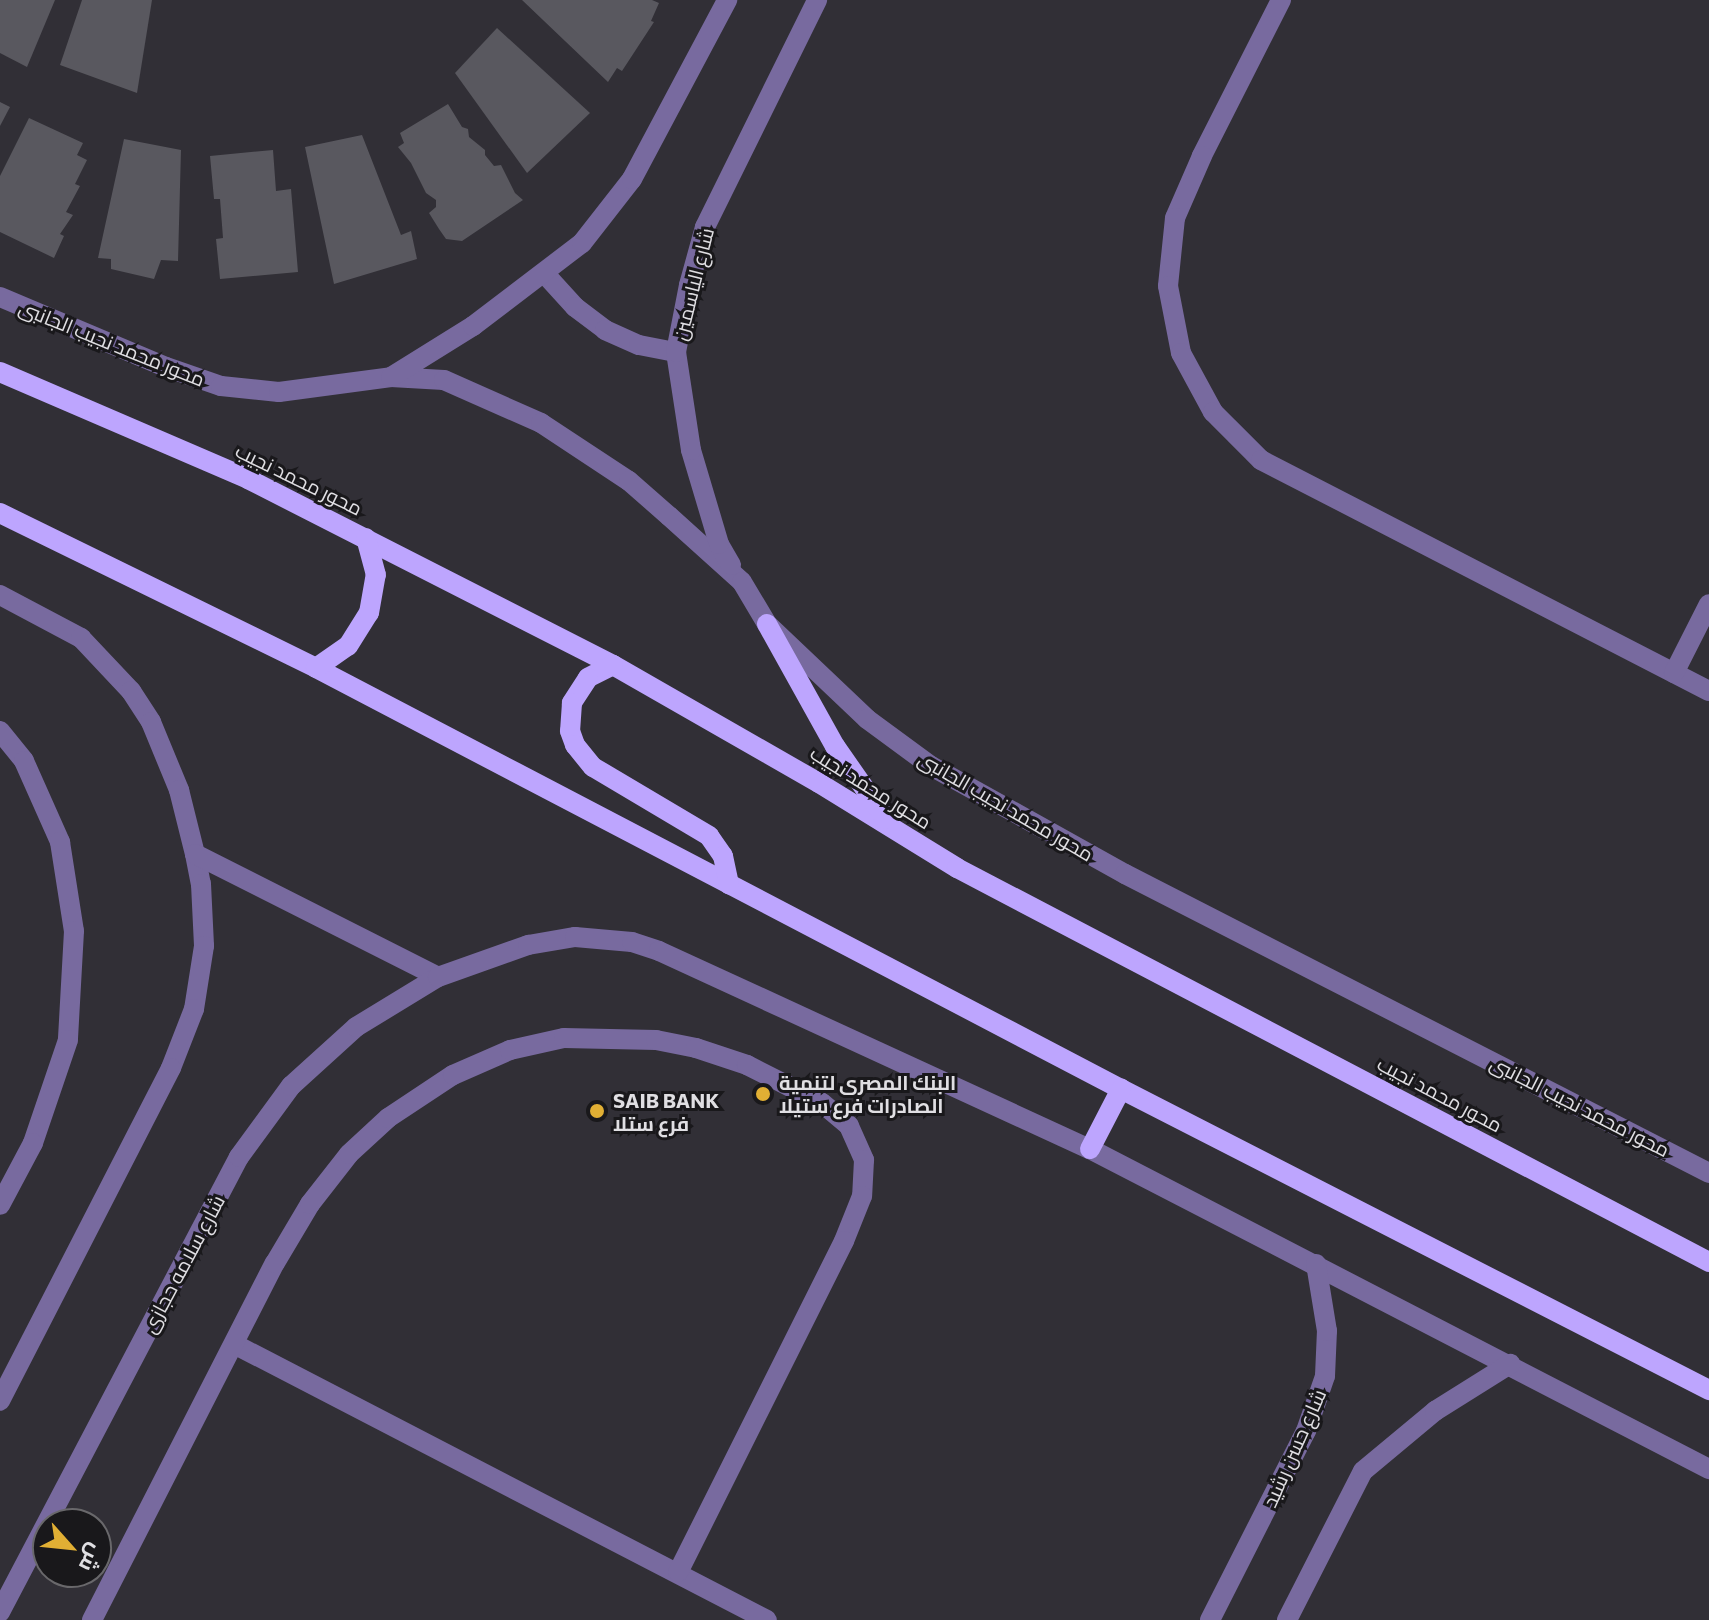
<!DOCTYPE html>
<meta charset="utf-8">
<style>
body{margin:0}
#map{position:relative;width:1709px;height:1620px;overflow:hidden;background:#312f36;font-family:Commissioner,Cairo,sans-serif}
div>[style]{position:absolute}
.building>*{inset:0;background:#59585f}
.minor>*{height:20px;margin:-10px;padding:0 10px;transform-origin:10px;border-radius:10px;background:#786a9f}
.major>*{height:20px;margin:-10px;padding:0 10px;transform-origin:10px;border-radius:10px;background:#bda5fe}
.dots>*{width:22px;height:22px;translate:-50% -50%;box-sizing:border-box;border:4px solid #19181b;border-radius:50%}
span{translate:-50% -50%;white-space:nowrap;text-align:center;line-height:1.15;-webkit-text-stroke:6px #19181b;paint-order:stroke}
.street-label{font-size:20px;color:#e0dfe3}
.poi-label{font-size:20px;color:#e0dfe3;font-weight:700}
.left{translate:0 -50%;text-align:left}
.north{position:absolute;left:32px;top:1508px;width:80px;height:80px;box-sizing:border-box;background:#19181b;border:2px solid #69686b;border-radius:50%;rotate:117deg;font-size:22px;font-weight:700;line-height:32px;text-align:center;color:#e0dfe3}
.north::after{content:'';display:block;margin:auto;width:28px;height:36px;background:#e1af34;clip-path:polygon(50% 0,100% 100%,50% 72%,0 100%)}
</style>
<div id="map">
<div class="building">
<div style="clip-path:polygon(0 0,55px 0,27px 67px,0 53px)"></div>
<div style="clip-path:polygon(82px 0,152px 0,137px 93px,60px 65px)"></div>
<div style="clip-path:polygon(522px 0,652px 0,659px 3px,651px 21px,654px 22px,622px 71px,617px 68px,608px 82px)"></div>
<div style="clip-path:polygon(497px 28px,590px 113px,527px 173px,455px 73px)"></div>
<div style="clip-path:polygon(0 102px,10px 107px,0 126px)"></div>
<div style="clip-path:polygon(448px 104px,462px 127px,468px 129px,469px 137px,485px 150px,485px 155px,494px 166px,501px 165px,515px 193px,523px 200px,462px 241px,446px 239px,439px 229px,429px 213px,436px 207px,436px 200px,426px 193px,411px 163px,398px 147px,404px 143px,400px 133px)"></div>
<div style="clip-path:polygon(29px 118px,83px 143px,77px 155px,87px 160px,75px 184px,80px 186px,66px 212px,73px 215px,60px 234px,64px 236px,54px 258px,0 232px,0 176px)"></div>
<div style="clip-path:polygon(362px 135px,401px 235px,411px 231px,417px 259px,334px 284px,305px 147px)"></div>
<div style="clip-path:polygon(124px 139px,181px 150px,178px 261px,161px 260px,154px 279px,111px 269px,111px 259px,98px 258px)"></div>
<div style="clip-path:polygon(273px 150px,276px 191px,291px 189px,298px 272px,220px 279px,216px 239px,223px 238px,220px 199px,214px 199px,210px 156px)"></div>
</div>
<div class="minor">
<div style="left:1281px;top:0;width:175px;rotate:116.9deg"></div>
<div style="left:1202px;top:156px;width:68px;rotate:113.5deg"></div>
<div style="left:1175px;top:218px;width:68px;rotate:95.9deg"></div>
<div style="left:1168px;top:286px;width:68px;rotate:79deg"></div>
<div style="left:1181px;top:353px;width:67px;rotate:61.5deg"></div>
<div style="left:1213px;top:412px;width:68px;rotate:45deg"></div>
<div style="left:1261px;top:460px;width:504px;rotate:27.28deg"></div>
<div style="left:545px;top:274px;width:45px;rotate:47.7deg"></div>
<div style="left:575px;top:307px;width:38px;rotate:37deg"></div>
<div style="left:605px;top:330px;width:37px;rotate:24deg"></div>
<div style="left:639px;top:345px;width:38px;rotate:11deg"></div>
<div style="left:0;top:297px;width:180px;rotate:22.9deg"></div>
<div style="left:166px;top:367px;width:58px;rotate:19.1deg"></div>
<div style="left:221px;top:386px;width:58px;rotate:5.9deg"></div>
<div style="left:279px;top:392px;width:113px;rotate:-7.6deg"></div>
<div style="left:391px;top:377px;width:53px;rotate:3.2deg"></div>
<div style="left:444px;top:380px;width:106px;rotate:23.9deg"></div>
<div style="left:541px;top:423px;width:105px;rotate:33.4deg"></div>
<div style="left:629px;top:481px;width:53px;rotate:41.2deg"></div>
<div style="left:669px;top:516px;width:98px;rotate:42.1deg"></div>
<div style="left:742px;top:582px;width:49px;rotate:59.2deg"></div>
<div style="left:767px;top:624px;width:138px;rotate:43.5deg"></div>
<div style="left:867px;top:719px;width:79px;rotate:36.3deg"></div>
<div style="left:931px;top:766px;width:222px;rotate:29.1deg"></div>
<div style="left:1125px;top:874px;width:656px;rotate:27.11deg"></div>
<div style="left:391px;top:377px;width:97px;rotate:-31.9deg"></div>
<div style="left:473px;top:326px;width:137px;rotate:-37.3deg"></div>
<div style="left:582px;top:243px;width:81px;rotate:-52deg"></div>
<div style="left:632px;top:179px;width:203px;rotate:-62deg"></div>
<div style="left:731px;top:565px;width:24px;rotate:-120deg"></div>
<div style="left:719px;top:544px;width:98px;rotate:-106.6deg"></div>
<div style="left:691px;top:450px;width:99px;rotate:-98.7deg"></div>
<div style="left:676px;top:352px;width:68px;rotate:-79deg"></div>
<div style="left:689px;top:285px;width:60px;rotate:-74.6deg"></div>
<div style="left:705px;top:227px;width:253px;rotate:-63.7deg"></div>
<div style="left:0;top:595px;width:92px;rotate:28deg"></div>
<div style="left:81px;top:638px;width:73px;rotate:46.7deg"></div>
<div style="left:131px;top:691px;width:37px;rotate:57deg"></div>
<div style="left:151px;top:722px;width:74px;rotate:67.6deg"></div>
<div style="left:179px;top:790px;width:66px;rotate:76deg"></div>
<div style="left:195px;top:854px;width:31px;rotate:79deg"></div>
<div style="left:201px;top:884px;width:62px;rotate:87.2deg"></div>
<div style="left:204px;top:946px;width:64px;rotate:99deg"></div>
<div style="left:194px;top:1009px;width:63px;rotate:111.3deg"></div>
<div style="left:171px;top:1068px;width:374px;rotate:117.2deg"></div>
<div style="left:1674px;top:673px;width:77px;rotate:-63.1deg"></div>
<div style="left:0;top:731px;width:38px;rotate:51deg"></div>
<div style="left:24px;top:761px;width:89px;rotate:66deg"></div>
<div style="left:60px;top:842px;width:90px;rotate:81.1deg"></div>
<div style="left:74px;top:931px;width:109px;rotate:93.2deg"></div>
<div style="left:68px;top:1040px;width:109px;rotate:108.8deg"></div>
<div style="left:33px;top:1143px;width:70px;rotate:118deg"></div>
<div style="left:195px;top:854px;width:272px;rotate:26.8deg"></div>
<div style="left:234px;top:1344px;width:600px;rotate:27.38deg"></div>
<div style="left:0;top:1612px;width:514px;rotate:-62.29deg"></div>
<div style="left:239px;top:1157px;width:88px;rotate:-53.8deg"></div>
<div style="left:291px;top:1086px;width:88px;rotate:-42.2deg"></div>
<div style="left:356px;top:1027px;width:96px;rotate:-31.4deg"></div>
<div style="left:438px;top:977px;width:96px;rotate:-19.6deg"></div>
<div style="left:528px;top:945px;width:48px;rotate:-9.7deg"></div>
<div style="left:575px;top:937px;width:57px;rotate:5deg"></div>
<div style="left:632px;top:942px;width:28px;rotate:18deg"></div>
<div style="left:659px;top:951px;width:474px;rotate:24.7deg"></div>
<div style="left:1090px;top:1149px;width:697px;rotate:27.34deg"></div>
<div style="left:92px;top:1620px;width:401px;rotate:-62.9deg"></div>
<div style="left:275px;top:1263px;width:69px;rotate:-59.3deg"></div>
<div style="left:310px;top:1204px;width:63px;rotate:-52deg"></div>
<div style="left:349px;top:1154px;width:53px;rotate:-42.7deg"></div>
<div style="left:388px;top:1118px;width:78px;rotate:-33.5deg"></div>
<div style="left:453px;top:1075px;width:62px;rotate:-23.7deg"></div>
<div style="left:510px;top:1050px;width:55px;rotate:-12.5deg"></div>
<div style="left:564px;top:1038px;width:92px;rotate:1.2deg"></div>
<div style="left:656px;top:1040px;width:41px;rotate:11.3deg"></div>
<div style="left:696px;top:1048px;width:54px;rotate:18.4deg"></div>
<div style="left:747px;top:1065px;width:84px;rotate:26.9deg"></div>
<div style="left:822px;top:1103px;width:35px;rotate:40deg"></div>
<div style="left:849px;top:1126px;width:37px;rotate:66deg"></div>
<div style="left:864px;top:1160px;width:36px;rotate:93deg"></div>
<div style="left:862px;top:1196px;width:48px;rotate:111.8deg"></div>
<div style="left:844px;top:1241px;width:370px;rotate:116.6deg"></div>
<div style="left:1210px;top:1620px;width:212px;rotate:-63.1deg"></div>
<div style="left:1306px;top:1431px;width:58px;rotate:-70.9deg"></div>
<div style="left:1325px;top:1376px;width:45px;rotate:-87.5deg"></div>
<div style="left:1327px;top:1331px;width:68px;rotate:-99.3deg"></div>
<div style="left:1287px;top:1620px;width:167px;rotate:-63deg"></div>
<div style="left:1363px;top:1471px;width:94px;rotate:-39.8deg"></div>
<div style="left:1435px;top:1411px;width:89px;rotate:-32.1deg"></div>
</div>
<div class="major">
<div style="left:0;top:372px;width:270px;rotate:23.3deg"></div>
<div style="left:248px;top:479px;width:410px;rotate:27deg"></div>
<div style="left:613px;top:665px;width:237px;rotate:29.8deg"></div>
<div style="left:819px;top:783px;width:162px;rotate:31.6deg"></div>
<div style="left:957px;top:868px;width:849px;rotate:27.65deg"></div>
<div style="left:0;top:513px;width:352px;rotate:26.1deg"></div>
<div style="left:316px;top:668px;width:908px;rotate:27.61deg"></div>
<div style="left:1121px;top:1089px;width:661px;rotate:27.11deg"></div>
<div style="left:767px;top:624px;width:140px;rotate:60.9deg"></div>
<div style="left:835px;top:746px;width:89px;rotate:55.1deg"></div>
<div style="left:613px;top:665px;width:28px;rotate:153deg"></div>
<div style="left:588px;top:678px;width:30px;rotate:123deg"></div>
<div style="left:572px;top:703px;width:28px;rotate:94deg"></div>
<div style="left:570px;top:731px;width:15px;rotate:70deg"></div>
<div style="left:575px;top:745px;width:28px;rotate:51deg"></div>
<div style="left:593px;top:767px;width:135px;rotate:30.7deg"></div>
<div style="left:709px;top:836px;width:24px;rotate:55deg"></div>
<div style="left:723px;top:856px;width:29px;rotate:78deg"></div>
<div style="left:316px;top:668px;width:39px;rotate:-35deg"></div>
<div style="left:348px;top:646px;width:39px;rotate:-58deg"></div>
<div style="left:369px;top:613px;width:39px;rotate:-80deg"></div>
<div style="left:376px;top:575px;width:38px;rotate:-105deg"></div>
<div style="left:1090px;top:1149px;width:68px;rotate:-62.7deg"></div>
</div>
<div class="dots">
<div style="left:763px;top:1094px;background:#e1af34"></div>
<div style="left:597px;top:1111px;background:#e1af34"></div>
</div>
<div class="street-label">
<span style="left:693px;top:284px;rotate:-76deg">شارع الياسمين</span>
<span style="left:112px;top:343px;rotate:22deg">محور محمد نجيب الجانبى</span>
<span style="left:299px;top:479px;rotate:26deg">محور محمد نجيب</span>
<span style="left:871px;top:787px;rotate:32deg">محور محمد نجيب</span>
<span style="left:1006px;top:806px;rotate:30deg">محور محمد نجيب الجانبى</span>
<span style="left:1440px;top:1094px;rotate:28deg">محور محمد نجيب</span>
<span style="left:1580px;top:1106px;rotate:27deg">محور محمد نجيب الجانبى</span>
<span style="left:183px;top:1264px;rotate:-62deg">شارع سلامه حجازى</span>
<span style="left:1294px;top:1448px;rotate:-66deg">شارع حسن رشيد</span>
</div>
<div class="poi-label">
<span class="left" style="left:779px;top:1094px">البنك المصرى لتنمية<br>الصادرات فرع ستيلا</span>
<span class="left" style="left:613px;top:1112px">SAIB BANK<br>فرع ستلا</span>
</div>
<div class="north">ش</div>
</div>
